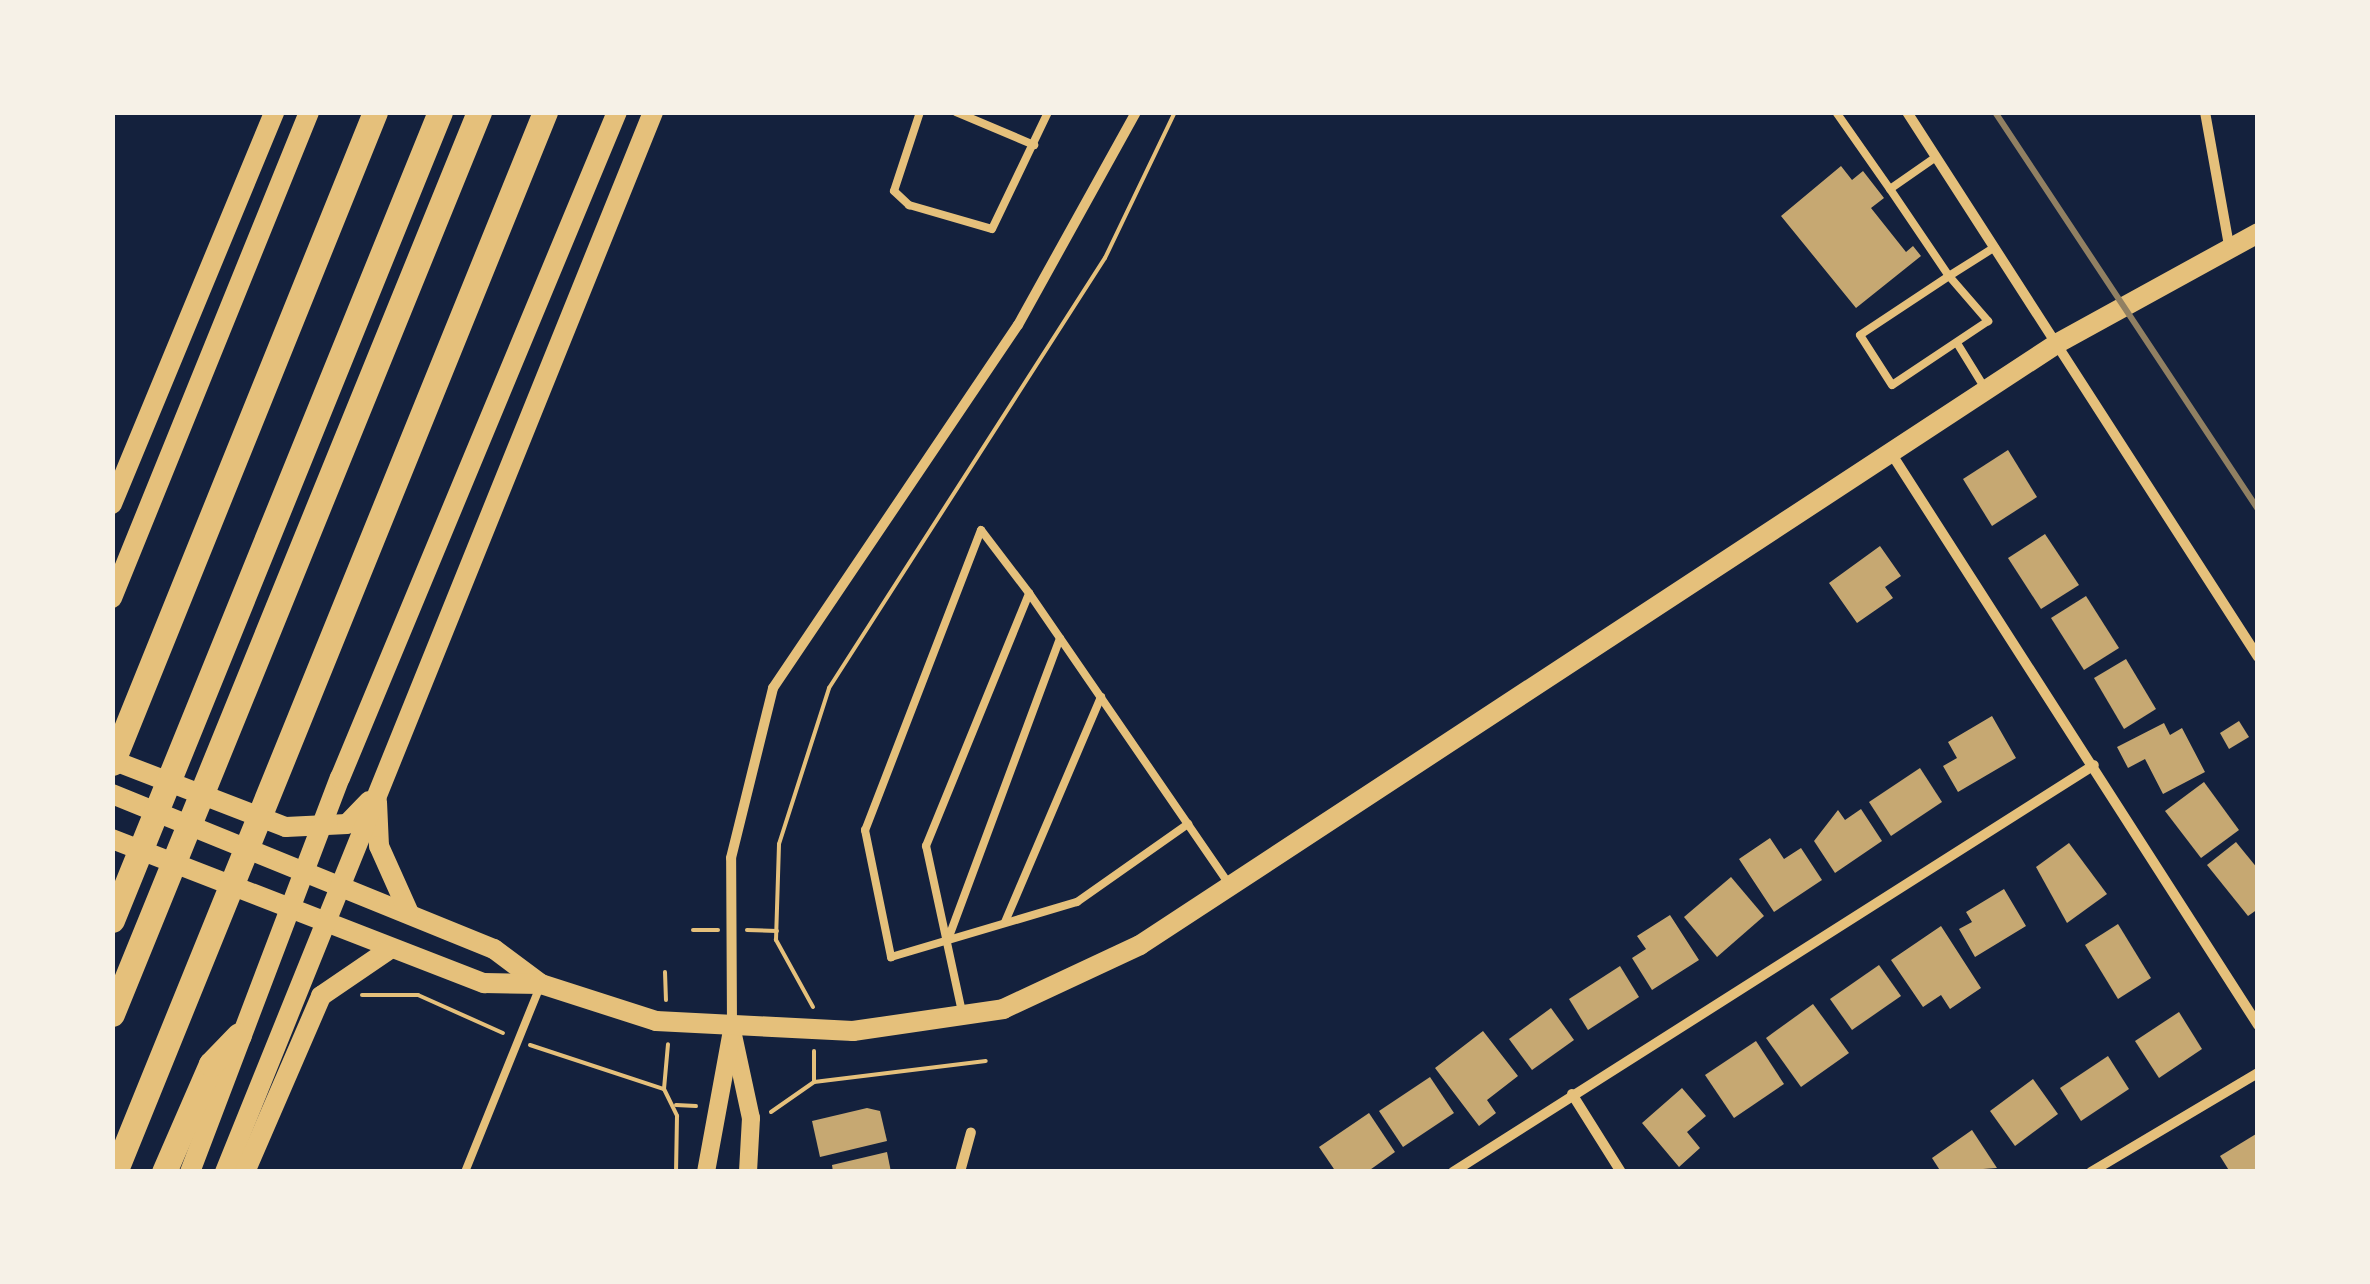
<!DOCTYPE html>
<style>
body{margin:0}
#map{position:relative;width:2370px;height:1284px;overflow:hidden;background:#14213d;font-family:Mulish,sans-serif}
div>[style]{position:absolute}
.building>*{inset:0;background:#c6a872}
.path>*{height:4px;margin:-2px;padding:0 2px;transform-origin:2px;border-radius:2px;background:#e5c07b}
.service>*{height:8px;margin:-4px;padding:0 4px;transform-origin:4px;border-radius:4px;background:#e5c07b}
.minor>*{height:10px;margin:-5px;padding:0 5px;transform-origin:5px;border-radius:5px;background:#e5c07b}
.tertiary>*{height:18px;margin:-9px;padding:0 9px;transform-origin:9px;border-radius:9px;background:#e5c07b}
.secondary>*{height:20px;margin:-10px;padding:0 10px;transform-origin:10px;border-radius:10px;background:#e5c07b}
.motorway>*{height:25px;margin:-12.5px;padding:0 12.5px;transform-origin:12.5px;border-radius:12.5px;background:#e5c07b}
.rail>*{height:6px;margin:-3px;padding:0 3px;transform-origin:3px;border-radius:3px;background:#918062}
span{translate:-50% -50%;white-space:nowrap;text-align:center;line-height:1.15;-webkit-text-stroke:9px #f6f1e7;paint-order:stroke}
.frame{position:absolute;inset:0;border:115px solid #f6f1e7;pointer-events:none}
</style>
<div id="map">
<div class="building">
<div style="clip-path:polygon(1841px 166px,1852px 180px,1863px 171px,1884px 198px,1871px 208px,1906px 252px,1913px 246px,1921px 256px,1856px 308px,1781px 216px)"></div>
<div style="clip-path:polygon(2008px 450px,2037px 497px,1992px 526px,1963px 479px)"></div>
<div style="clip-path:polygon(2045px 534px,2079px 585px,2041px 609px,2008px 558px)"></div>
<div style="clip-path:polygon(1880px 546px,1901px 576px,1885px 587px,1893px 598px,1857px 623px,1829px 583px)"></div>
<div style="clip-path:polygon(2086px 596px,2119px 648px,2084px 670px,2051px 618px)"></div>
<div style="clip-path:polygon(2126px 659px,2156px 709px,2124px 729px,2094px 678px)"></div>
<div style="clip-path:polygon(1992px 716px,2016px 758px,1958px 792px,1943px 766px,1957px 758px,1948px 742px)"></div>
<div style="clip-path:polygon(2239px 721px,2249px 737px,2229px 749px,2220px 733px)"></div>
<div style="clip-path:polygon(2164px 723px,2170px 735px,2182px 728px,2205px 772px,2163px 794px,2145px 759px,2128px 768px,2117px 747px)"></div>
<div style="clip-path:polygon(1920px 768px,1942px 802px,1891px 836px,1869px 802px)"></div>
<div style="clip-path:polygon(2204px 782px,2239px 830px,2201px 858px,2165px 811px)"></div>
<div style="clip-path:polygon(1861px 809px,1882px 841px,1835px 873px,1814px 841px,1838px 810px,1845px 820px)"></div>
<div style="clip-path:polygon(1770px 838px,1784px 859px,1801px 848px,1822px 880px,1774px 912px,1739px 859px)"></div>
<div style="clip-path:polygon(2236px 842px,2258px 869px,2258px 909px,2248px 916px,2207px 865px)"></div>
<div style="clip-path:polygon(2069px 843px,2107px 894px,2067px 923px,2036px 867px)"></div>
<div style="clip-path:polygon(1731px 877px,1764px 916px,1717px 957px,1684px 917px)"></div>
<div style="clip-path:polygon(2004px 889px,2026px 926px,1975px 957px,1959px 929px,1972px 922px,1966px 912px)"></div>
<div style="clip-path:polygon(1670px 915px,1699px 960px,1652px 990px,1632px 958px,1646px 949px,1637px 936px)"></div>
<div style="clip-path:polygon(2118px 924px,2151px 978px,2118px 999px,2085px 945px)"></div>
<div style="clip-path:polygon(1941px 926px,1981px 988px,1950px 1009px,1941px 995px,1923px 1007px,1891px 960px)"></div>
<div style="clip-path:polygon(1879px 965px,1901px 996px,1852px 1030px,1830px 999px)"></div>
<div style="clip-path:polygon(1620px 966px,1639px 997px,1588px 1030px,1569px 999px)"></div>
<div style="clip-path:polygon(1813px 1004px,1849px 1053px,1801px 1087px,1766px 1038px)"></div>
<div style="clip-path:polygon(1551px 1008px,1574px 1040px,1532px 1070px,1509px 1039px)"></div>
<div style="clip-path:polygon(2179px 1012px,2202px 1049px,2159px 1078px,2135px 1041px)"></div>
<div style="clip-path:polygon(1483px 1031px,1518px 1076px,1487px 1100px,1496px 1113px,1479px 1126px,1435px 1068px)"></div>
<div style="clip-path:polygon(1756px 1041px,1784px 1084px,1734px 1118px,1705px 1075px)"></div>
<div style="clip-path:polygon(2108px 1056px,2129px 1089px,2081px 1121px,2060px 1088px)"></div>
<div style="clip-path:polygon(1430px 1077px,1454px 1113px,1403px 1147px,1379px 1111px)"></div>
<div style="clip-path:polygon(2033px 1079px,2058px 1114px,2015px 1146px,1990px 1111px)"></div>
<div style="clip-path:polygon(1682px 1088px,1706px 1116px,1687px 1132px,1700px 1148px,1679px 1167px,1642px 1123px)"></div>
<div style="clip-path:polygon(867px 1108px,880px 1111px,887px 1141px,820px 1157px,812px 1121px)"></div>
<div style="clip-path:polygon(1369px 1113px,1395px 1152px,1367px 1172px,1336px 1172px,1319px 1147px)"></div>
<div style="clip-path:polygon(1972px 1130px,1997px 1168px,1941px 1172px,1932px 1158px)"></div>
<div style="clip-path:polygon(2256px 1134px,2258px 1172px,2230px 1172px,2220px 1156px)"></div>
<div style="clip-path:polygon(887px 1152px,891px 1172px,833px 1172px,832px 1165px)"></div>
</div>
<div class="path">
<div style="left:693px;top:930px;width:25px"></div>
<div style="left:747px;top:930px;width:30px;rotate:2deg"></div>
<div style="left:665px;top:972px;width:28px;rotate:88deg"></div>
<div style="left:362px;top:995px;width:56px"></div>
<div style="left:418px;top:995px;width:93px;rotate:24.1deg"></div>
<div style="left:813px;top:1007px;width:77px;rotate:-118.9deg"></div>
<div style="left:776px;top:940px;width:96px;rotate:-88.2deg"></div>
<div style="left:779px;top:844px;width:164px;rotate:-72.2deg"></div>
<div style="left:829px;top:688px;width:511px;rotate:-57.31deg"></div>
<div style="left:1105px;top:258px;width:162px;rotate:-64.4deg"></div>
<div style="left:530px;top:1045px;width:141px;rotate:18.2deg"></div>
<div style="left:664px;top:1089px;width:30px;rotate:64deg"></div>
<div style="left:677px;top:1116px;width:56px;rotate:91deg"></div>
<div style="left:814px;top:1082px;width:31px;rotate:-90deg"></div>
<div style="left:664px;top:1089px;width:45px;rotate:-84.9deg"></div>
<div style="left:676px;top:1105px;width:20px;rotate:3deg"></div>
<div style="left:771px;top:1112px;width:52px;rotate:-34.9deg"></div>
<div style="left:814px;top:1082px;width:173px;rotate:-7deg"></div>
</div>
<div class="service">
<div style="left:920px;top:112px;width:83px;rotate:108.2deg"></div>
<div style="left:894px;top:191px;width:21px;rotate:43deg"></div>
<div style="left:909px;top:205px;width:86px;rotate:16.1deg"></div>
<div style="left:992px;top:229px;width:130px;rotate:-64.4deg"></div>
<div style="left:956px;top:112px;width:85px;rotate:22.9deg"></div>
<div style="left:1836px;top:112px;width:94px;rotate:55deg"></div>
<div style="left:1890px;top:189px;width:56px;rotate:-34.8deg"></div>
<div style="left:1890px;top:189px;width:105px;rotate:55.9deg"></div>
<div style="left:1949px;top:276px;width:60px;rotate:49.1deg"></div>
<div style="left:1988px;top:321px;width:115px;rotate:146.3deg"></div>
<div style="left:1892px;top:385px;width:59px;rotate:-122.6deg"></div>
<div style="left:1860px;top:335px;width:107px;rotate:-33.5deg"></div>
<div style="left:1949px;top:276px;width:54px;rotate:-32.2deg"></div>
<div style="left:1957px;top:343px;width:55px;rotate:58.3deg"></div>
<div style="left:1029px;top:593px;width:79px;rotate:-127.3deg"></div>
<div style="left:981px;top:530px;width:322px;rotate:111.1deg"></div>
<div style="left:865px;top:830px;width:130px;rotate:78.4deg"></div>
<div style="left:891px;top:957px;width:194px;rotate:-16.5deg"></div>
<div style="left:1077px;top:902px;width:136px;rotate:-35.1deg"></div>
<div style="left:1005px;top:922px;width:245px;rotate:-66.9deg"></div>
<div style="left:947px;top:942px;width:324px;rotate:-69.6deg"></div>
<div style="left:962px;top:1012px;width:170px;rotate:-102.2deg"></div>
<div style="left:926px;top:846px;width:273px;rotate:-67.8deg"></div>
<div style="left:1029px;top:593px;width:353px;rotate:55.5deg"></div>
<div style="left:465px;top:1172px;width:201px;rotate:-68deg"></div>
</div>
<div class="minor">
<div style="left:1907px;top:112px;width:648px;rotate:57.22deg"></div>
<div style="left:2205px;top:112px;width:135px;rotate:79.8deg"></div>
<div style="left:1891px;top:453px;width:680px;rotate:57.32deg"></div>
<div style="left:732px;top:1025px;width:167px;rotate:-90.3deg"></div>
<div style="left:731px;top:858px;width:175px;rotate:-76.1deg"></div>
<div style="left:773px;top:688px;width:438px;rotate:-56deg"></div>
<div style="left:1018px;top:325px;width:244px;rotate:-61deg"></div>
<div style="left:1572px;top:1094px;width:92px;rotate:57.9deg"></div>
<div style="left:960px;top:1172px;width:41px;rotate:-74.6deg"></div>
<div style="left:1453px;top:1172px;width:759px;rotate:-32.41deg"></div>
<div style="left:2091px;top:1172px;width:194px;rotate:-30.7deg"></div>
</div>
<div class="tertiary">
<div style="left:733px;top:1035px;width:85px;rotate:77.8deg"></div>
<div style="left:751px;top:1118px;width:54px;rotate:93.2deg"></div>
<div style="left:706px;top:1172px;width:144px;rotate:-79.6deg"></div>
</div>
<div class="secondary">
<div style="left:112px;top:504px;width:424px;rotate:-67.5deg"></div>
<div style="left:112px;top:598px;width:524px;rotate:-67.93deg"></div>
<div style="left:112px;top:760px;width:186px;rotate:21.1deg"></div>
<div style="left:286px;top:827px;width:61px;rotate:-2.8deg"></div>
<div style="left:347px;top:824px;width:32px;rotate:-46deg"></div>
<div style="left:112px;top:794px;width:412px;rotate:22.1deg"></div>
<div style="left:494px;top:949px;width:59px;rotate:36.7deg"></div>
<div style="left:541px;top:984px;width:121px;rotate:17.8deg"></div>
<div style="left:656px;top:1021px;width:197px;rotate:2.9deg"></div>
<div style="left:853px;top:1031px;width:152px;rotate:-8.3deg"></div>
<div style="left:1003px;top:1009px;width:151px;rotate:-25deg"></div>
<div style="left:1140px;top:945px;width:1098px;rotate:-33.26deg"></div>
<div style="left:2058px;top:343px;width:228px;rotate:-28.8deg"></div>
<div style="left:377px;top:802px;width:44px;rotate:87.4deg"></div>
<div style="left:379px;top:846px;width:73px;rotate:65.9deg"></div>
<div style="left:112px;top:839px;width:399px;rotate:21.2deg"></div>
<div style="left:484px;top:983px;width:57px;rotate:1deg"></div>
<div style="left:190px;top:1172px;width:422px;rotate:-69.2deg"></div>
<div style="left:340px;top:778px;width:721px;rotate:-67.42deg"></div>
<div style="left:225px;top:1172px;width:1143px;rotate:-68.01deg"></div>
<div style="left:245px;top:1172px;width:192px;rotate:-66.6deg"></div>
<div style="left:321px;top:996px;width:83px;rotate:-34.3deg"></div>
</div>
<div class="motorway">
<div style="left:112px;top:763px;width:702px;rotate:-68deg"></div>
<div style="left:112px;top:920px;width:872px;rotate:-67.91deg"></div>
<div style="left:112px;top:1014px;width:974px;rotate:-67.86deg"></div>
<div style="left:115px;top:1172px;width:1144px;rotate:-67.92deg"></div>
<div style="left:164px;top:1172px;width:118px;rotate:-66.5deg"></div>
<div style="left:211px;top:1064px;width:40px;rotate:-46deg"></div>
</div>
<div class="rail">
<div style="left:1995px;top:112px;width:477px;rotate:56.5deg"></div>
</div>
<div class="frame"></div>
</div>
